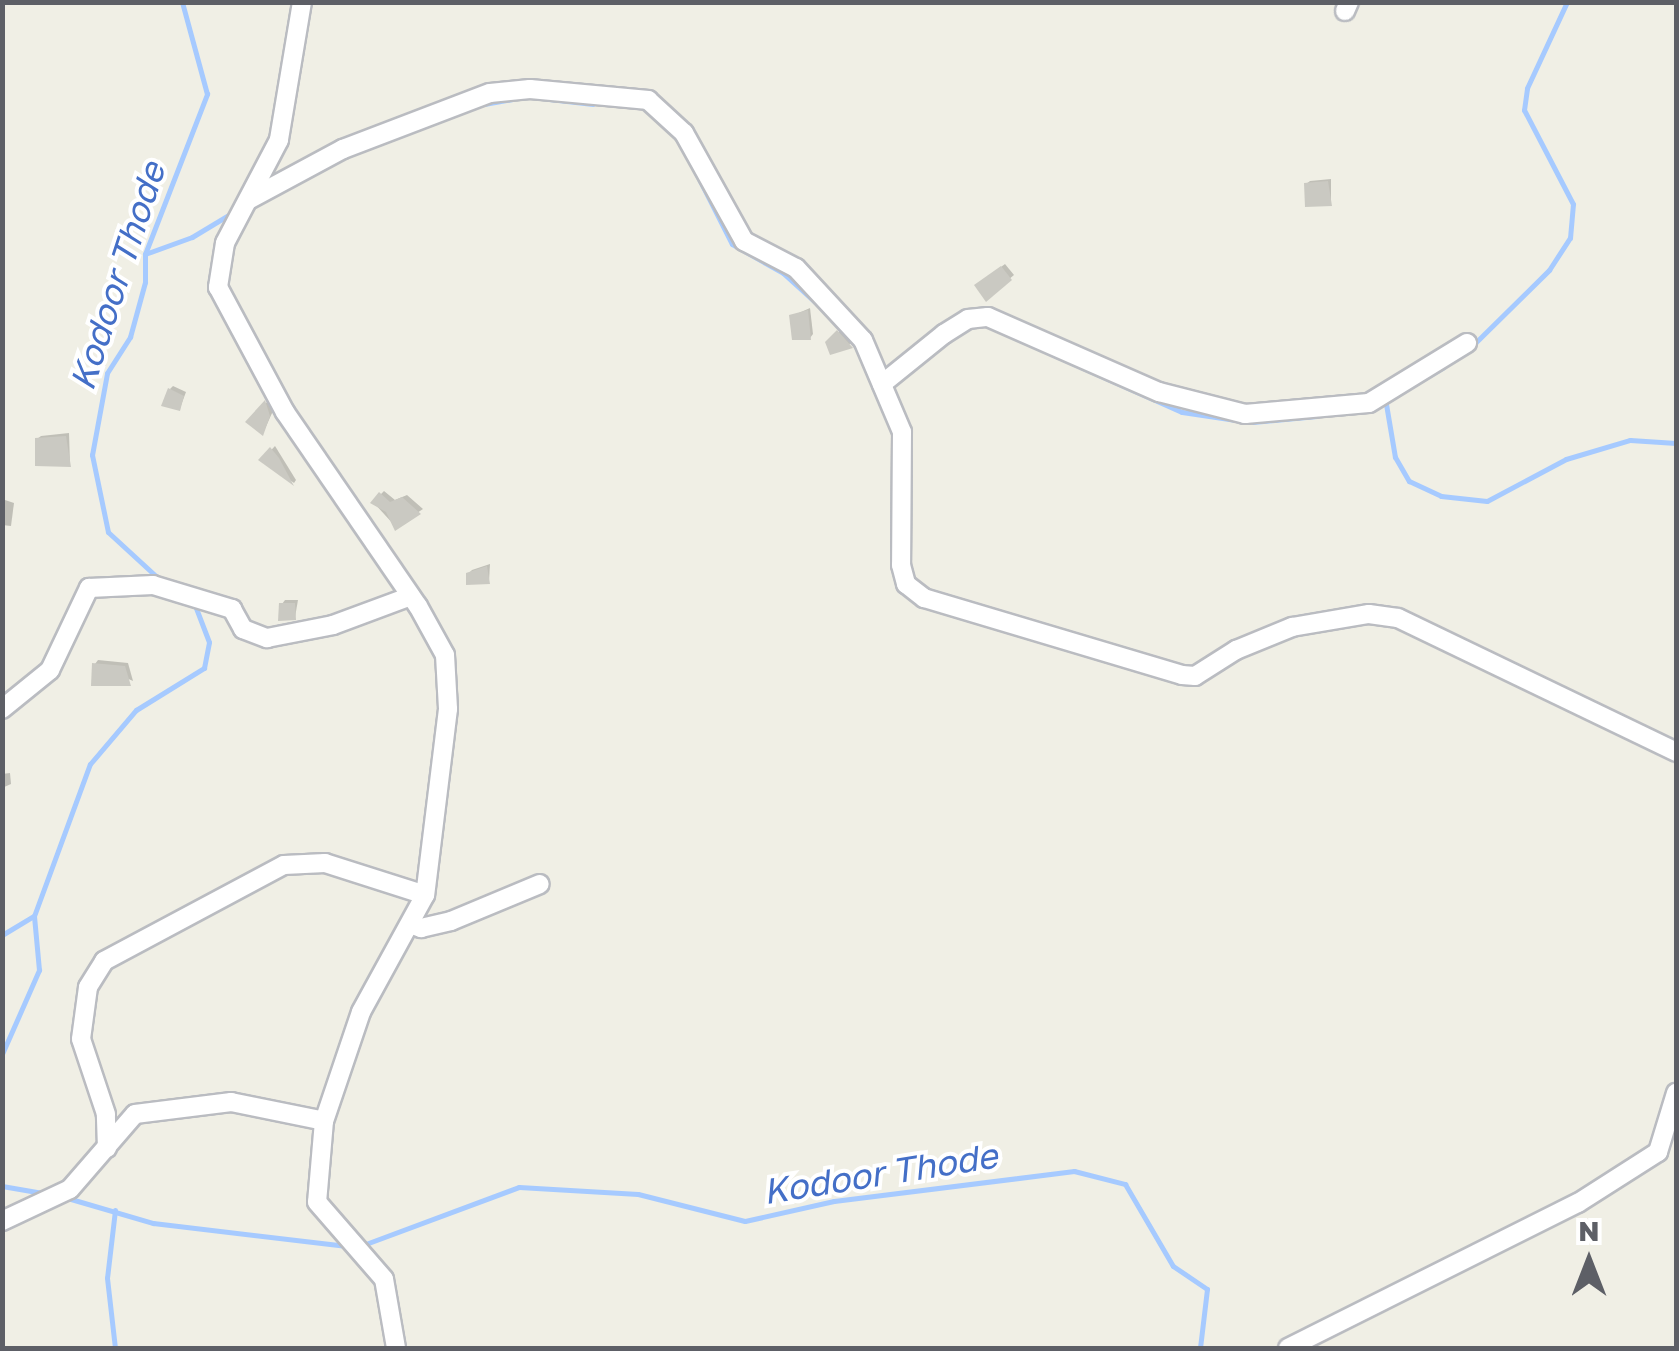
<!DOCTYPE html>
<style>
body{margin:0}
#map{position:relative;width:1679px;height:1351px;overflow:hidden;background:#f0efe5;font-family:"Golos Text",sans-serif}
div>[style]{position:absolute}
.shadow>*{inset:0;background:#0003}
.stream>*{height:5px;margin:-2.5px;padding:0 2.5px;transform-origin:2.5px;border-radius:2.5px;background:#a6caff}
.building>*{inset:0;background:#cac9c2}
.roads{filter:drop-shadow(2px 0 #babcc1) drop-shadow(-2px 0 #babcc1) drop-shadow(0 2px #babcc1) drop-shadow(0 -2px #babcc1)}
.minor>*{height:18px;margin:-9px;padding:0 9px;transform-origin:9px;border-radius:9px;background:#fff}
span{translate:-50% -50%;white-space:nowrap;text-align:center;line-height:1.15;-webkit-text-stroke:8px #fff;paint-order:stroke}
.water-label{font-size:35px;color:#446fc7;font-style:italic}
.frame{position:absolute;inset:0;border:5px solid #5d5f66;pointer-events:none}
.north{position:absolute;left:1539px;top:1211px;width:100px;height:100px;-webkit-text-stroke:8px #fff;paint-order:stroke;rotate:0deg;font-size:28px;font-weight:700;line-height:40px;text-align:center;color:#5d5f66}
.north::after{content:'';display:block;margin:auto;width:35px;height:45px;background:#5d5f66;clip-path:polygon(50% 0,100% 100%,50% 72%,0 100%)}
</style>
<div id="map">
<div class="shadow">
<div style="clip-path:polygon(1331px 179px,1331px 204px,1306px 184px,1310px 181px)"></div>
<div style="clip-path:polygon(1005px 264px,1014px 275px,986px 298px,981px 282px)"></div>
<div style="clip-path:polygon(810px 308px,813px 334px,810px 338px,792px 316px)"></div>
<div style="clip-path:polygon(842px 329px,854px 342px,831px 352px,828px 343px)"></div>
<div style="clip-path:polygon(173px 386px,186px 392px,180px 408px,170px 389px)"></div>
<div style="clip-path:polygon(269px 400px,273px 411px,263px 433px,249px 421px)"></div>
<div style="clip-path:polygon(69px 433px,70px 464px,37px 439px,41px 436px)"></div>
<div style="clip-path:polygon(275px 446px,296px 480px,294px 483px,262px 460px)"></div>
<div style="clip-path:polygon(384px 491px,395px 500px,407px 495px,423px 509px,396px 527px,373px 502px)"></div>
<div style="clip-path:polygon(2px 499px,14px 503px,11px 526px,2px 525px)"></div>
<div style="clip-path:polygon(490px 564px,489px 581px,468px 574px,472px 570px)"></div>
<div style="clip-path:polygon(285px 600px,298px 600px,295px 617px,282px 604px)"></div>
<div style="clip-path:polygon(98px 660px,128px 663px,133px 681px,95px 664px)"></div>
<div style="clip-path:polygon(10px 773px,11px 784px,2px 788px,2px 774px)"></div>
</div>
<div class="stream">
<div style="left:549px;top:99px;width:44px;rotate:6.5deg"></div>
<div style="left:484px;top:104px;width:29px;rotate:-10deg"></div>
<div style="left:685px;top:151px;width:104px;rotate:63.2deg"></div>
<div style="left:732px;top:244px;width:59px;rotate:29.6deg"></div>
<div style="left:783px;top:273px;width:55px;rotate:42.1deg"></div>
<div style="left:145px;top:254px;width:50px;rotate:-19.9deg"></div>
<div style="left:192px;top:237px;width:52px;rotate:-31deg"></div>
<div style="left:1020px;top:340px;width:177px;rotate:24deg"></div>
<div style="left:1182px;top:412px;width:61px;rotate:8.5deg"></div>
<div style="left:1473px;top:345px;width:107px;rotate:-44.6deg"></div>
<div style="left:1549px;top:270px;width:38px;rotate:-57deg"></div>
<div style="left:1570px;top:238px;width:34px;rotate:-85deg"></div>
<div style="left:1573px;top:204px;width:106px;rotate:-117.5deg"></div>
<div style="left:1524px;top:110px;width:22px;rotate:-82deg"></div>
<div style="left:1527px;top:88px;width:95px;rotate:-65.1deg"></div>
<div style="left:1386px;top:404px;width:54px;rotate:80.4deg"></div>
<div style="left:1395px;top:457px;width:28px;rotate:60deg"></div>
<div style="left:1409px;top:481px;width:35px;rotate:25deg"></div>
<div style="left:1441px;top:496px;width:46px;rotate:6.2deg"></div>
<div style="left:1487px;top:501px;width:89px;rotate:-28deg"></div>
<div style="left:1566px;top:459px;width:67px;rotate:-16.5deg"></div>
<div style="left:1630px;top:440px;width:46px;rotate:3.7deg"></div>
<div style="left:1372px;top:409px;width:83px;rotate:-30.3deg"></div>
<div style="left:1253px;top:422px;width:64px;rotate:-5.4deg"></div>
<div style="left:158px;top:578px;width:68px;rotate:-137.4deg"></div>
<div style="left:108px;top:532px;width:79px;rotate:-101.7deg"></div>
<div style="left:92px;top:455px;width:83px;rotate:-79.6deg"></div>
<div style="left:107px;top:373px;width:43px;rotate:-57.4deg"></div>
<div style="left:130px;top:337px;width:57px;rotate:-74.7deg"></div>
<div style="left:145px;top:282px;width:28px;rotate:-90deg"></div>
<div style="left:145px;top:254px;width:172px;rotate:-68.8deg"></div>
<div style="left:207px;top:94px;width:95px;rotate:-105.2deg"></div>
<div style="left:2px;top:935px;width:37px;rotate:-31deg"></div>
<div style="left:2px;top:1054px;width:92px;rotate:-66.2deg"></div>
<div style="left:39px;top:970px;width:54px;rotate:-95.3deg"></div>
<div style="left:34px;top:916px;width:162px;rotate:-69.8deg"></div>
<div style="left:90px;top:764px;width:71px;rotate:-49.6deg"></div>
<div style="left:136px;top:710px;width:80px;rotate:-31.7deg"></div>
<div style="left:204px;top:668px;width:26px;rotate:-79deg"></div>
<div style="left:209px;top:642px;width:40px;rotate:-111deg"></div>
<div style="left:2px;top:1186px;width:47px;rotate:9.9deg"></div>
<div style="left:64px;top:1197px;width:93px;rotate:16.3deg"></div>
<div style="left:153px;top:1223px;width:195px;rotate:6.8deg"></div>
<div style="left:115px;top:1210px;width:68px;rotate:96.7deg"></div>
<div style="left:107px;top:1278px;width:70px;rotate:83.5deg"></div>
<div style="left:363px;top:1245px;width:166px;rotate:-20.4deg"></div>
<div style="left:519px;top:1187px;width:119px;rotate:3.4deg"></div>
<div style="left:638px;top:1194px;width:110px;rotate:14.2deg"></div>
<div style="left:745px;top:1221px;width:91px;rotate:-12.7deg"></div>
<div style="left:834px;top:1201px;width:242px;rotate:-7.1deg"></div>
<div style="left:1074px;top:1171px;width:53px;rotate:14.3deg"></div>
<div style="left:1125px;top:1184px;width:95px;rotate:59.7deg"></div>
<div style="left:1173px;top:1266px;width:41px;rotate:34.1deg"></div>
<div style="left:1207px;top:1289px;width:59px;rotate:96.8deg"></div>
</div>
<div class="building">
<div style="clip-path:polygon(1328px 181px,1332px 206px,1305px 207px,1304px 183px)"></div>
<div style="clip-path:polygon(1001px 266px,1012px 280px,986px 302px,974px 285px)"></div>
<div style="clip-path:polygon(808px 310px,811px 340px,792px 340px,789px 315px)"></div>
<div style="clip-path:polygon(837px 330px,853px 348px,830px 355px,825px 342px)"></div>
<div style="clip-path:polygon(168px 388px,184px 396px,180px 411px,161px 406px)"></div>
<div style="clip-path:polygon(265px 400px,270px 416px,263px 436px,245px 422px)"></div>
<div style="clip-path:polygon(66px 436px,71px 467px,35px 466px,35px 438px)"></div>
<div style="clip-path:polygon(270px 447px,279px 458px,294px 486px,258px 460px)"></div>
<div style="clip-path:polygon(379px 492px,390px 502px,402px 497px,421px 514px,395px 531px,386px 512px,370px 503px)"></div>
<div style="clip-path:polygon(487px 566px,490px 584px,466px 585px,466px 573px)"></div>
<div style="clip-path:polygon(279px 603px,295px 603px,296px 620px,278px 621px)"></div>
<div style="clip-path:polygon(92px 663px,125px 666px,131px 686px,91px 686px)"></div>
</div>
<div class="roads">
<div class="minor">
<div style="left:302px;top:2px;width:140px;rotate:99.5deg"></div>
<div style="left:279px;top:140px;width:116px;rotate:117.7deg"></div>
<div style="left:225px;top:243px;width:45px;rotate:99deg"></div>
<div style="left:218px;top:287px;width:142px;rotate:61.8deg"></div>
<div style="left:285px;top:412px;width:235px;rotate:55.6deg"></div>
<div style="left:418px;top:606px;width:56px;rotate:61.1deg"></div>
<div style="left:445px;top:655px;width:54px;rotate:86.8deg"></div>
<div style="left:448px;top:709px;width:187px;rotate:97deg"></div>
<div style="left:425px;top:895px;width:133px;rotate:118.7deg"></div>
<div style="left:361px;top:1012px;width:115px;rotate:108.7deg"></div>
<div style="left:324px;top:1121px;width:81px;rotate:94.9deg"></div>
<div style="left:317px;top:1202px;width:102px;rotate:49deg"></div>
<div style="left:384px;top:1279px;width:70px;rotate:80.1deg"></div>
<div style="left:1345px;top:11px;width:10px;rotate:-66deg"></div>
<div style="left:250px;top:199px;width:106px;rotate:-28.3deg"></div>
<div style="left:343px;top:149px;width:157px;rotate:-20.9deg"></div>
<div style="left:490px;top:93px;width:40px;rotate:-5.7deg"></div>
<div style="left:530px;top:89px;width:119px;rotate:5.3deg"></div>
<div style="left:648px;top:100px;width:49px;rotate:42.5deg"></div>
<div style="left:684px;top:133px;width:124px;rotate:60.9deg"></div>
<div style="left:744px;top:241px;width:59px;rotate:27.4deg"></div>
<div style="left:796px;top:268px;width:98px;rotate:47.1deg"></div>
<div style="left:863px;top:340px;width:100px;rotate:67deg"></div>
<div style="left:902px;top:432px;width:133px;rotate:90.4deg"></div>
<div style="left:901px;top:565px;width:20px;rotate:75deg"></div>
<div style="left:906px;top:584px;width:23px;rotate:38deg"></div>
<div style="left:924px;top:598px;width:269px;rotate:16.6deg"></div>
<div style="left:1182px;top:675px;width:13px;rotate:4deg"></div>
<div style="left:1195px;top:676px;width:49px;rotate:-32.4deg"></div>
<div style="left:1236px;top:650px;width:61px;rotate:-22.3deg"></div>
<div style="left:1292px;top:627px;width:78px;rotate:-9.6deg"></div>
<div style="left:1369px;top:614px;width:29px;rotate:8deg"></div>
<div style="left:1398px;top:618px;width:309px;rotate:25.7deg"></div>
<div style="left:882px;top:384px;width:80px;rotate:-38.9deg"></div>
<div style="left:944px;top:334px;width:28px;rotate:-32deg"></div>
<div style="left:968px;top:319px;width:20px;rotate:-6deg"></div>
<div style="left:988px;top:317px;width:187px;rotate:23.7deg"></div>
<div style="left:1159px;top:392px;width:89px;rotate:14.3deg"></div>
<div style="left:1245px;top:414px;width:124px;rotate:-5.1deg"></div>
<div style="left:1369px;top:403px;width:115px;rotate:-31.5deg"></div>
<div style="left:2px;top:709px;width:62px;rotate:-39.1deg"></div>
<div style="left:50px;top:670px;width:91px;rotate:-64.6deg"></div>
<div style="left:89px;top:588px;width:64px;rotate:-2.7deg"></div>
<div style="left:153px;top:585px;width:83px;rotate:16.9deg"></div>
<div style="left:232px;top:609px;width:23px;rotate:61deg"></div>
<div style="left:243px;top:629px;width:26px;rotate:21deg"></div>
<div style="left:267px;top:638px;width:67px;rotate:-11.1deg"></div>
<div style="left:333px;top:625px;width:83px;rotate:-20.4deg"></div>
<div style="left:410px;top:924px;width:12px;rotate:20deg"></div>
<div style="left:421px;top:928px;width:31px;rotate:-13deg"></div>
<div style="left:451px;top:921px;width:96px;rotate:-22.6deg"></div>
<div style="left:107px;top:1148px;width:34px;rotate:-92deg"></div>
<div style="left:106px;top:1114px;width:79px;rotate:-108.4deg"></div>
<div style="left:81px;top:1039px;width:52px;rotate:-82.3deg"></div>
<div style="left:88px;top:987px;width:31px;rotate:-58deg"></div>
<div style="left:104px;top:961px;width:204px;rotate:-28.1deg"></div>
<div style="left:284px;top:865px;width:41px;rotate:-2.8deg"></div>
<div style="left:325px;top:863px;width:105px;rotate:17.7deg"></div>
<div style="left:2px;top:1221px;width:75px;rotate:-25.2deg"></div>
<div style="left:70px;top:1189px;width:99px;rotate:-49.1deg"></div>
<div style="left:135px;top:1114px;width:97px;rotate:-7.1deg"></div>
<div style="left:231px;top:1102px;width:95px;rotate:11.5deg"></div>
<div style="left:1288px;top:1348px;width:324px;rotate:-26.6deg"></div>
<div style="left:1578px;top:1203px;width:95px;rotate:-32.5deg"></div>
<div style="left:1658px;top:1152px;width:62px;rotate:-73deg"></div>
</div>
</div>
<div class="water-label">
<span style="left:117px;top:276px;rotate:-72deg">Kodoor Thode</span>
<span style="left:880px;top:1173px;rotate:-9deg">Kodoor Thode</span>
</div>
<div class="frame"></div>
<div class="north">N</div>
</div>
